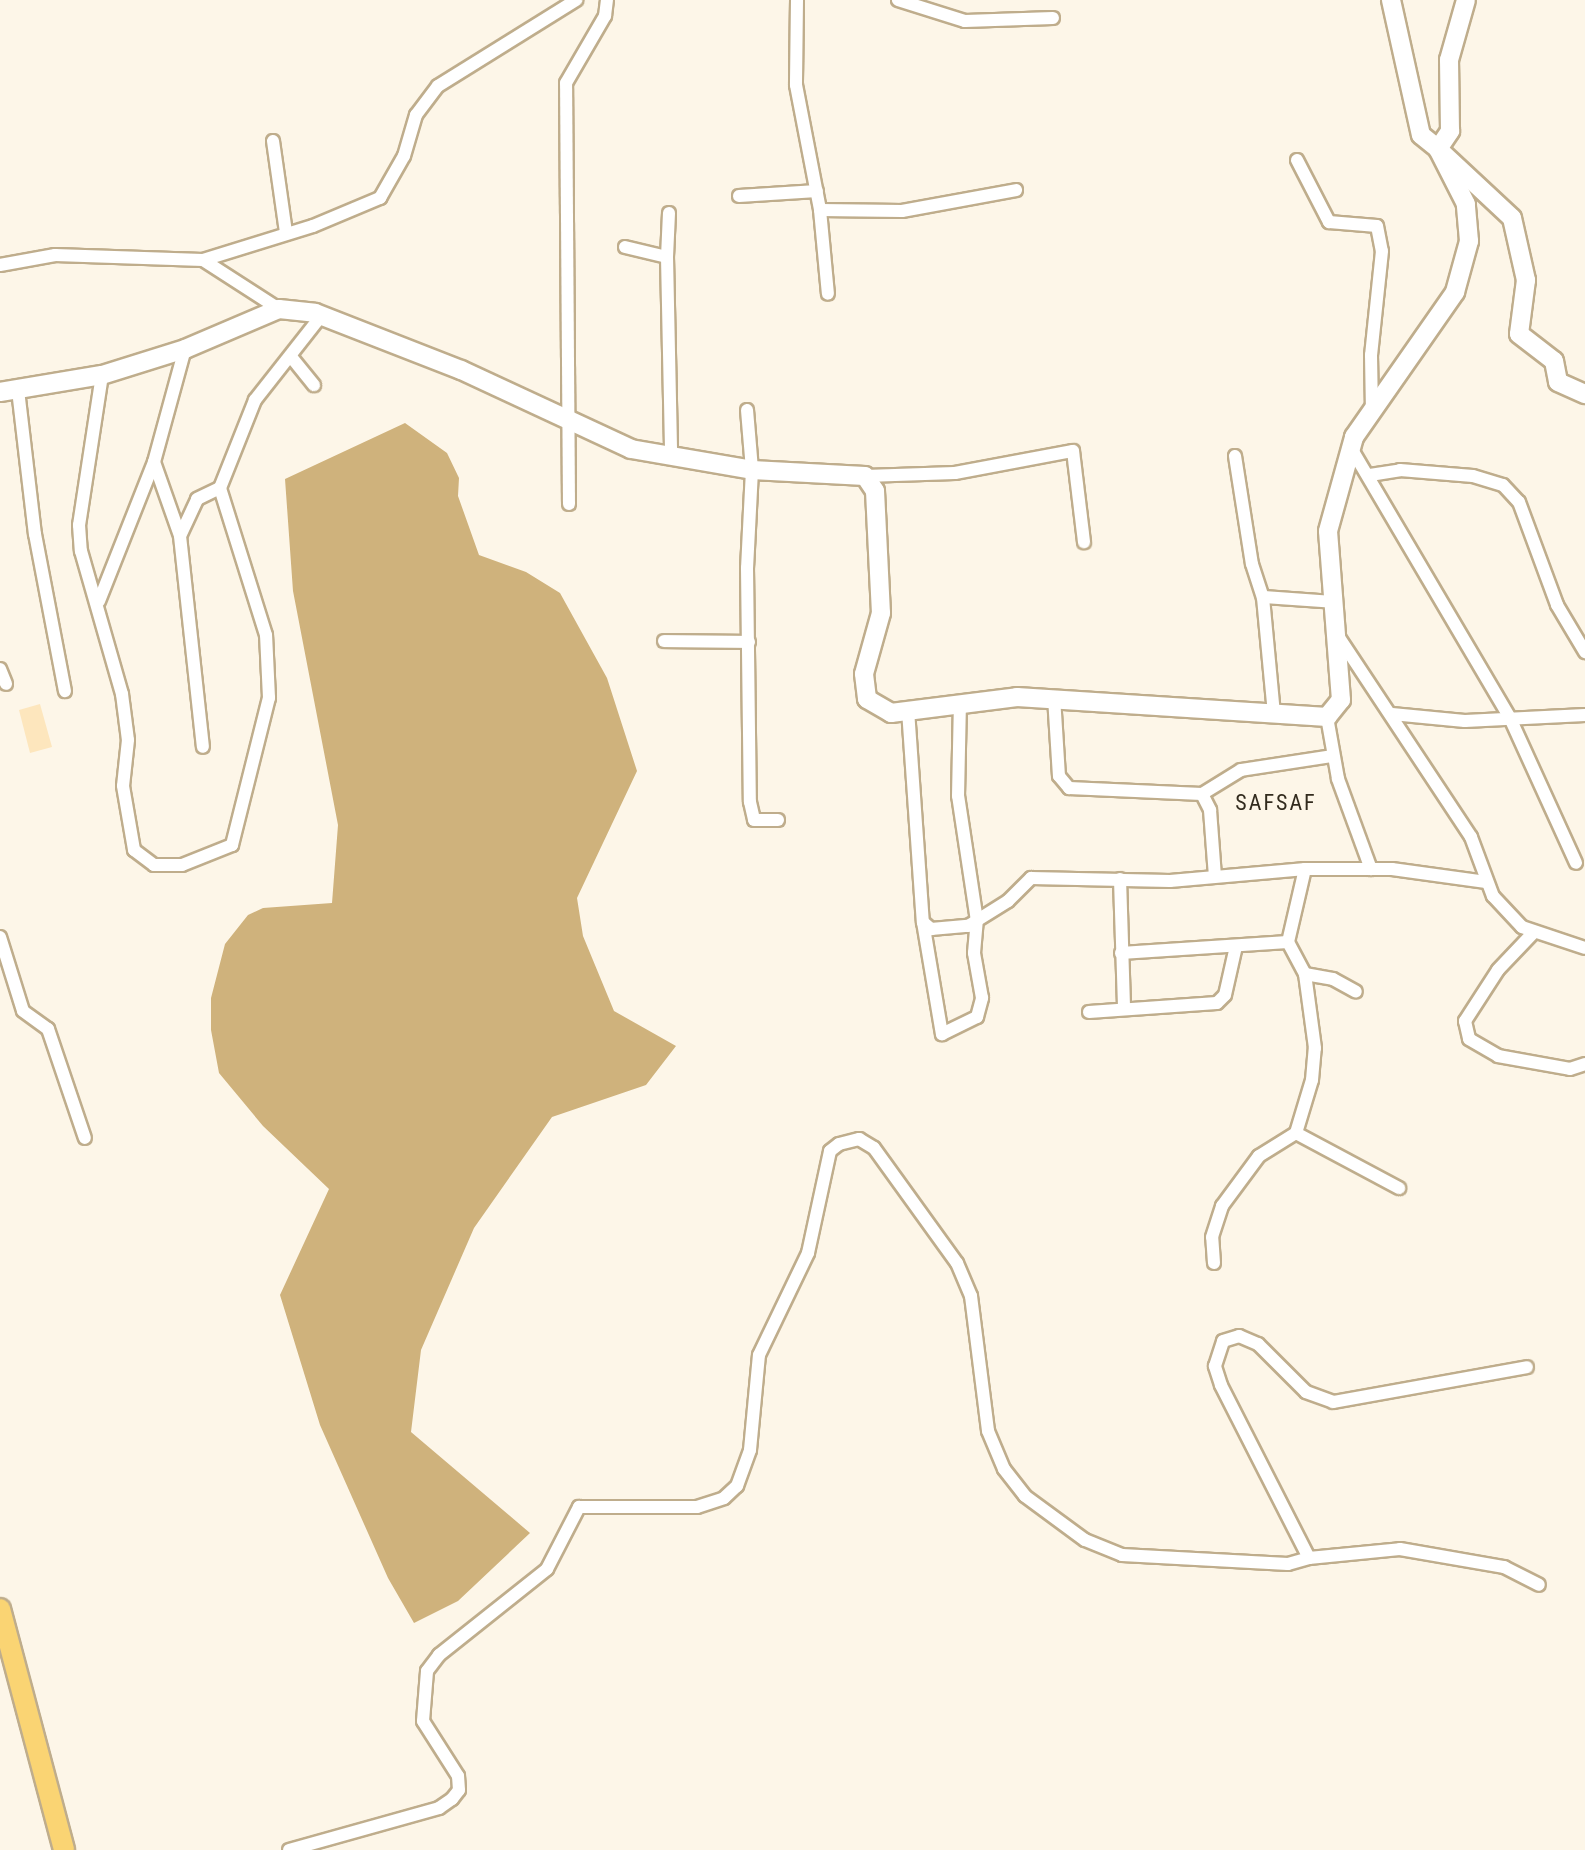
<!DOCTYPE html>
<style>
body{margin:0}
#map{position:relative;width:1585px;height:1850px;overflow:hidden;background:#fdf6e8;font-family:"Roboto Condensed",sans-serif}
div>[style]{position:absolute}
.green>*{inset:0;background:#fde6bd}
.forest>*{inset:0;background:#cfb27c}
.roads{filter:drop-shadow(2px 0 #bfad8c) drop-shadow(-2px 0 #bfad8c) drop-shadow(0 2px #bfad8c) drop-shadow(0 -2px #bfad8c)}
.street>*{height:12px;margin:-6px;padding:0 6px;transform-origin:6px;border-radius:6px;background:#fff}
.secondary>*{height:18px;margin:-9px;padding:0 9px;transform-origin:9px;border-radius:9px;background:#fff}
.primary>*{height:20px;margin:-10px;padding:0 10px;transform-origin:10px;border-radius:10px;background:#fad473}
span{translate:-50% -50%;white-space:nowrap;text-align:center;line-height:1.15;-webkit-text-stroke:6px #fdf6e8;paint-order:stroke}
.neighbourhood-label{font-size:22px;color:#322b1e;letter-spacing:2px}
</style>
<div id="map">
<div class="green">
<div style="clip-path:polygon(40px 704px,52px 747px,30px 753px,19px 710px)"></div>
</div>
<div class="forest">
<div style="clip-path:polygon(405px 423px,447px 453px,459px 478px,458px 496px,479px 555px,526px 572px,560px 593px,607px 678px,637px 771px,577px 898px,583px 936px,614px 1011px,676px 1046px,646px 1085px,552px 1117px,474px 1228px,421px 1350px,411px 1432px,530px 1533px,458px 1601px,414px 1623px,388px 1578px,320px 1425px,280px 1295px,329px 1189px,263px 1126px,219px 1073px,211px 1030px,211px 998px,225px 944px,248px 915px,263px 908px,332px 903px,338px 825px,293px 591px,285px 479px)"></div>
</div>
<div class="roads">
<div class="street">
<div style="left:797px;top:0;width:85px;rotate:90.7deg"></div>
<div style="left:796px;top:85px;width:127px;rotate:79.1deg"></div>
<div style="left:820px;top:210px;width:84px;rotate:84.6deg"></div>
<div style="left:898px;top:0;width:70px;rotate:17.4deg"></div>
<div style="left:965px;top:21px;width:88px;rotate:-2deg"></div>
<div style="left:273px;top:141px;width:92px;rotate:81.9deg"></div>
<div style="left:1297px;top:160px;width:70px;rotate:62.7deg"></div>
<div style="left:1329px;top:222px;width:48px;rotate:4.8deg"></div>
<div style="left:1377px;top:226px;width:25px;rotate:79deg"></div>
<div style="left:1382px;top:251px;width:105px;rotate:96deg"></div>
<div style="left:1371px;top:355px;width:55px;rotate:89deg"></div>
<div style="left:739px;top:196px;width:78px;rotate:-3.7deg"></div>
<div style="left:820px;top:210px;width:82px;rotate:0.7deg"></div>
<div style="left:902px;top:211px;width:116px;rotate:-10.4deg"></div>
<div style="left:625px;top:247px;width:43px;rotate:13.4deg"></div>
<div style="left:667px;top:257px;width:199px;rotate:88.8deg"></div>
<div style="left:667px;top:257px;width:44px;rotate:-87.4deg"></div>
<div style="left:203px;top:260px;width:90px;rotate:32.8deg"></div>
<div style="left:0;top:265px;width:56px;rotate:-10.3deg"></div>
<div style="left:55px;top:255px;width:148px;rotate:1.9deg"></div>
<div style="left:203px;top:260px;width:115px;rotate:-17.2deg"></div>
<div style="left:313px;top:226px;width:73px;rotate:-22.7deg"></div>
<div style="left:380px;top:198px;width:48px;rotate:-60.3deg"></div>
<div style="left:404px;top:156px;width:43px;rotate:-73.7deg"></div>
<div style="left:416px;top:115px;width:36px;rotate:-53deg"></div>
<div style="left:438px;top:86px;width:163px;rotate:-31.9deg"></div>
<div style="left:292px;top:358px;width:35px;rotate:51deg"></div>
<div style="left:102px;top:375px;width:152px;rotate:98.7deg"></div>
<div style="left:79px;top:525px;width:26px;rotate:86deg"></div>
<div style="left:81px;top:551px;width:149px;rotate:74deg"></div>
<div style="left:122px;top:694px;width:46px;rotate:82.6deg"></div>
<div style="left:128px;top:740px;width:46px;rotate:96.2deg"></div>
<div style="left:123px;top:786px;width:65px;rotate:80.2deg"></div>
<div style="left:134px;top:850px;width:25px;rotate:37deg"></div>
<div style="left:154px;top:865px;width:28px"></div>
<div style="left:182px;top:865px;width:54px;rotate:-21.8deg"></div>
<div style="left:232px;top:845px;width:152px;rotate:-75.9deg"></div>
<div style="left:269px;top:698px;width:63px;rotate:-92.7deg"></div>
<div style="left:266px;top:635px;width:154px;rotate:-107.4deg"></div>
<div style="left:220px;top:488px;width:95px;rotate:-68.3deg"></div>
<div style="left:255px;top:400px;width:108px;rotate:-51.8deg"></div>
<div style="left:18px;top:390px;width:145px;rotate:83.3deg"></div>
<div style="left:35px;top:534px;width:160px;rotate:79.2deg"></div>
<div style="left:747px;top:410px;width:60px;rotate:85.2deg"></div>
<div style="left:752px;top:470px;width:98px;rotate:92.9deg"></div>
<div style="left:747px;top:568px;width:234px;rotate:89.3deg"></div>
<div style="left:750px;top:802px;width:18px;rotate:77deg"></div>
<div style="left:754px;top:820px;width:24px"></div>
<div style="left:1351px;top:448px;width:313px;rotate:59.5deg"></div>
<div style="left:1510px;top:718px;width:159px;rotate:65.5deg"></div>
<div style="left:1235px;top:456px;width:109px;rotate:81.1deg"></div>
<div style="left:1252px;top:564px;width:35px;rotate:72deg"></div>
<div style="left:154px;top:462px;width:78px;rotate:70.6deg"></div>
<div style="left:180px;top:536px;width:212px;rotate:83.8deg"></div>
<div style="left:1370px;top:475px;width:30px;rotate:-9deg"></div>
<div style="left:1400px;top:470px;width:73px;rotate:4.7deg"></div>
<div style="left:1473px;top:476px;width:31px;rotate:17deg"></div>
<div style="left:1503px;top:485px;width:23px;rotate:47deg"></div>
<div style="left:1519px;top:502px;width:110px;rotate:69.7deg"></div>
<div style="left:1557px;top:605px;width:55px;rotate:59.2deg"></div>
<div style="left:865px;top:476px;width:90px;rotate:-1.9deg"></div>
<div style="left:955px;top:473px;width:120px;rotate:-10.6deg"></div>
<div style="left:1073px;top:451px;width:92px;rotate:83.1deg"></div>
<div style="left:569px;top:504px;width:421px;rotate:-90.4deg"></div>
<div style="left:566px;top:83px;width:78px;rotate:-59.8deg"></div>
<div style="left:605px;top:16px;width:16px;rotate:-83deg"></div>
<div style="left:181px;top:534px;width:38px;rotate:-65deg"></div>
<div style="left:197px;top:499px;width:25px;rotate:-26deg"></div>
<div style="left:99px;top:601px;width:149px;rotate:-68.4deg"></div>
<div style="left:154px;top:462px;width:117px;rotate:-74.7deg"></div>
<div style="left:1338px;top:636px;width:241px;rotate:56.5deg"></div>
<div style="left:1471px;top:837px;width:63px;rotate:69.6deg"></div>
<div style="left:1493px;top:896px;width:42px;rotate:46.9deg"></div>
<div style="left:1522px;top:927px;width:66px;rotate:18.4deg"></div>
<div style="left:664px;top:641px;width:85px;rotate:0.7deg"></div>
<div style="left:0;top:669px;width:16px;rotate:68deg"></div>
<div style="left:1054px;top:697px;width:79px;rotate:86.4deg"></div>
<div style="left:1059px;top:776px;width:16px;rotate:50deg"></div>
<div style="left:1069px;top:788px;width:133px;rotate:2.6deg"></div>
<div style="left:1202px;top:794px;width:18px;rotate:63deg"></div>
<div style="left:1210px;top:810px;width:66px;rotate:85.7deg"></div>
<div style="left:908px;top:710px;width:213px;rotate:86deg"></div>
<div style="left:923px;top:922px;width:11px;rotate:41deg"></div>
<div style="left:931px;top:929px;width:37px;rotate:-5deg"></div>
<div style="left:968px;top:926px;width:47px;rotate:-32deg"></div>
<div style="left:1008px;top:901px;width:33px;rotate:-45deg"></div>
<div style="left:1031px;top:878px;width:139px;rotate:1.2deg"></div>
<div style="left:1170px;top:881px;width:136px;rotate:-5.1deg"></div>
<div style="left:1305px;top:869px;width:87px"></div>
<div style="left:1392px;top:869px;width:95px;rotate:7.9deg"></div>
<div style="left:1274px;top:714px;width:118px;rotate:-95.4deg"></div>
<div style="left:1263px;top:597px;width:71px;rotate:4deg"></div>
<div style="left:1392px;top:714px;width:73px;rotate:5.5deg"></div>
<div style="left:1465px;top:721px;width:120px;rotate:-2.9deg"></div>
<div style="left:1327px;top:717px;width:63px;rotate:79.9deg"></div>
<div style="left:1338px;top:779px;width:96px;rotate:69.9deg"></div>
<div style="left:1202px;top:794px;width:46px;rotate:-31.6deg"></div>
<div style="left:1241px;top:770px;width:92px;rotate:-8.7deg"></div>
<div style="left:1120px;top:879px;width:130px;rotate:88.2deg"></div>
<div style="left:923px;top:922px;width:114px;rotate:80.4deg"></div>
<div style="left:942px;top:1034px;width:39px;rotate:-26deg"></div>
<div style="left:977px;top:1017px;width:20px;rotate:-75deg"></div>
<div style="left:982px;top:998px;width:46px;rotate:-100.1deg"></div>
<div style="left:974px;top:953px;width:32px;rotate:-85deg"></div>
<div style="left:977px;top:921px;width:126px;rotate:-98.6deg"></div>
<div style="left:958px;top:796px;width:94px;rotate:-88.8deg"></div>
<div style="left:1534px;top:932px;width:52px;rotate:133.5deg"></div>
<div style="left:1498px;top:970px;width:61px;rotate:122.9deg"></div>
<div style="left:1465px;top:1021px;width:18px;rotate:77deg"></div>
<div style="left:1469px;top:1039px;width:34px;rotate:30deg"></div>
<div style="left:1498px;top:1056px;width:73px;rotate:10.2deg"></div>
<div style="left:1570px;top:1069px;width:16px;rotate:-18deg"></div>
<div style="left:0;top:937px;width:77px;rotate:72.7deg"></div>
<div style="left:23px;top:1011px;width:31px;rotate:36deg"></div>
<div style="left:48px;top:1029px;width:115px;rotate:71.3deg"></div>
<div style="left:1121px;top:953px;width:167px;rotate:-3.8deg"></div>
<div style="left:1305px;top:974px;width:28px;rotate:10deg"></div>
<div style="left:1333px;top:979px;width:26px;rotate:29deg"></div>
<div style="left:1089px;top:1012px;width:128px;rotate:-4deg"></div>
<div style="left:1217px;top:1003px;width:11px;rotate:-45deg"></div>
<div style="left:1225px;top:995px;width:50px;rotate:-77.3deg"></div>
<div style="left:1296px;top:1133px;width:117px;rotate:28.1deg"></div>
<div style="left:1214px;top:1263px;width:26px;rotate:-94deg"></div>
<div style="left:1212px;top:1237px;width:33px;rotate:-72deg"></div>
<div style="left:1222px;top:1206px;width:62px;rotate:-53.5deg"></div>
<div style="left:1259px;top:1156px;width:44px;rotate:-31.9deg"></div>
<div style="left:1296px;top:1133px;width:55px;rotate:-73.2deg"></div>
<div style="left:1312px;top:1080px;width:32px;rotate:-85deg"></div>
<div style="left:1315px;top:1048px;width:75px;rotate:-97.7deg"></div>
<div style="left:1305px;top:974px;width:36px;rotate:-118deg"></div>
<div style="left:1288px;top:942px;width:75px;rotate:-76.9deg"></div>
<div style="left:1309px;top:1558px;width:91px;rotate:-5.6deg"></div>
<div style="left:1400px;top:1549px;width:106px;rotate:9.8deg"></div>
<div style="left:1504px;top:1567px;width:39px;rotate:27deg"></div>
<div style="left:289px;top:1850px;width:156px;rotate:-15.6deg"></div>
<div style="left:439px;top:1808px;width:16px;rotate:-35deg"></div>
<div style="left:452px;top:1799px;width:11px;rotate:-52deg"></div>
<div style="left:459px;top:1790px;width:14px;rotate:-94deg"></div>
<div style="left:458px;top:1776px;width:65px;rotate:-122.5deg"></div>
<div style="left:423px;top:1721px;width:50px;rotate:-85.4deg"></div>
<div style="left:427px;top:1671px;width:20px;rotate:-53deg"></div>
<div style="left:439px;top:1655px;width:138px;rotate:-38.5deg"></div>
<div style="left:547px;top:1569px;width:70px;rotate:-62.7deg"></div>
<div style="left:579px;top:1507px;width:118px"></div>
<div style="left:697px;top:1507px;width:28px;rotate:-18deg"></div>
<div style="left:724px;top:1498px;width:18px;rotate:-43deg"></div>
<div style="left:737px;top:1486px;width:38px;rotate:-70deg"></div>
<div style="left:750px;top:1450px;width:95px;rotate:-84.6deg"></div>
<div style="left:759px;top:1355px;width:113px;rotate:-64.3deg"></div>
<div style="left:808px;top:1253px;width:104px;rotate:-77.8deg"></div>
<div style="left:830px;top:1151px;width:11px;rotate:-38deg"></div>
<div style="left:839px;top:1144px;width:21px;rotate:-14deg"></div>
<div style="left:859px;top:1139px;width:17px;rotate:31deg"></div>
<div style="left:874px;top:1148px;width:142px;rotate:54.2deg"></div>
<div style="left:957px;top:1263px;width:36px;rotate:67deg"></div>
<div style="left:971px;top:1296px;width:136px;rotate:82.8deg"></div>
<div style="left:988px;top:1431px;width:41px;rotate:67.2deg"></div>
<div style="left:1004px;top:1469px;width:34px;rotate:52deg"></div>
<div style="left:1025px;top:1496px;width:74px;rotate:36.3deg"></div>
<div style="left:1085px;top:1540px;width:40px;rotate:22deg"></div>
<div style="left:1122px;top:1555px;width:166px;rotate:3.1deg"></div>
<div style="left:1288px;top:1564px;width:22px;rotate:-16deg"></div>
<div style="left:1309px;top:1558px;width:194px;rotate:-117deg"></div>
<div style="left:1221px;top:1385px;width:20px;rotate:-108deg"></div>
<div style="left:1215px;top:1366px;width:26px;rotate:-72deg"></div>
<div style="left:1223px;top:1341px;width:17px;rotate:-17deg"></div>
<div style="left:1239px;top:1336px;width:21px;rotate:23deg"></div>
<div style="left:1258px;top:1344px;width:68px;rotate:45deg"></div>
<div style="left:1306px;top:1392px;width:29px;rotate:20deg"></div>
<div style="left:1333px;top:1402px;width:197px;rotate:-10.2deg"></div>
</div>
<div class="secondary">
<div style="left:1391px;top:0;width:138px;rotate:77.5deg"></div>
<div style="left:1421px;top:135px;width:22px;rotate:39deg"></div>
<div style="left:1438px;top:149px;width:22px;rotate:-56deg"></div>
<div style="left:1450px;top:131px;width:71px;rotate:-90.8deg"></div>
<div style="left:1449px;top:60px;width:62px;rotate:-74.2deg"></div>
<div style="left:0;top:392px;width:103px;rotate:-9.5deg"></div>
<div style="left:102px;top:375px;width:87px;rotate:-17.4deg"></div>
<div style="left:185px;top:349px;width:102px;rotate:-23.1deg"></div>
<div style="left:279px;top:309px;width:36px;rotate:6deg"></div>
<div style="left:315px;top:313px;width:157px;rotate:21.3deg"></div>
<div style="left:461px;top:370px;width:187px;rotate:24.9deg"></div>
<div style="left:631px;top:449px;width:123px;rotate:9.8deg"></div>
<div style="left:752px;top:470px;width:113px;rotate:3deg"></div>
<div style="left:865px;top:476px;width:18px;rotate:56deg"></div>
<div style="left:875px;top:491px;width:122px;rotate:87.2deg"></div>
<div style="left:881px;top:613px;width:63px;rotate:105.6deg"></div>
<div style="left:864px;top:674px;width:25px;rotate:83deg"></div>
<div style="left:867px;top:699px;width:28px;rotate:30deg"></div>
<div style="left:891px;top:713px;width:127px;rotate:-7.2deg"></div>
<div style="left:1017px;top:697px;width:311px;rotate:3.7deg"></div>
<div style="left:1327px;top:717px;width:22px;rotate:-51deg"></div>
<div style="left:1341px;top:700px;width:169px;rotate:-94.4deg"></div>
<div style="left:1328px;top:531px;width:98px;rotate:-74.5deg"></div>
<div style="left:1354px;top:437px;width:177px;rotate:-55.1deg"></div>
<div style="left:1455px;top:292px;width:53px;rotate:-74.6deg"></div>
<div style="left:1469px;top:241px;width:37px;rotate:-95deg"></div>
<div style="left:1466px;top:204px;width:62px;rotate:-117deg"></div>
<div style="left:1438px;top:149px;width:101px;rotate:43deg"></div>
<div style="left:1512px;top:218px;width:64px;rotate:77.3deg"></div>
<div style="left:1526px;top:280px;width:54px;rotate:97.4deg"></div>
<div style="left:1519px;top:334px;width:44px;rotate:37.6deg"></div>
<div style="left:1554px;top:361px;width:21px;rotate:79deg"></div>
<div style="left:1558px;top:382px;width:30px;rotate:24deg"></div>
</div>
<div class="primary">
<div style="left:0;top:1609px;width:249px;rotate:75.1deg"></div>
</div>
</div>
<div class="neighbourhood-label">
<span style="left:1276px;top:803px">SAFSAF</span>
</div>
</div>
